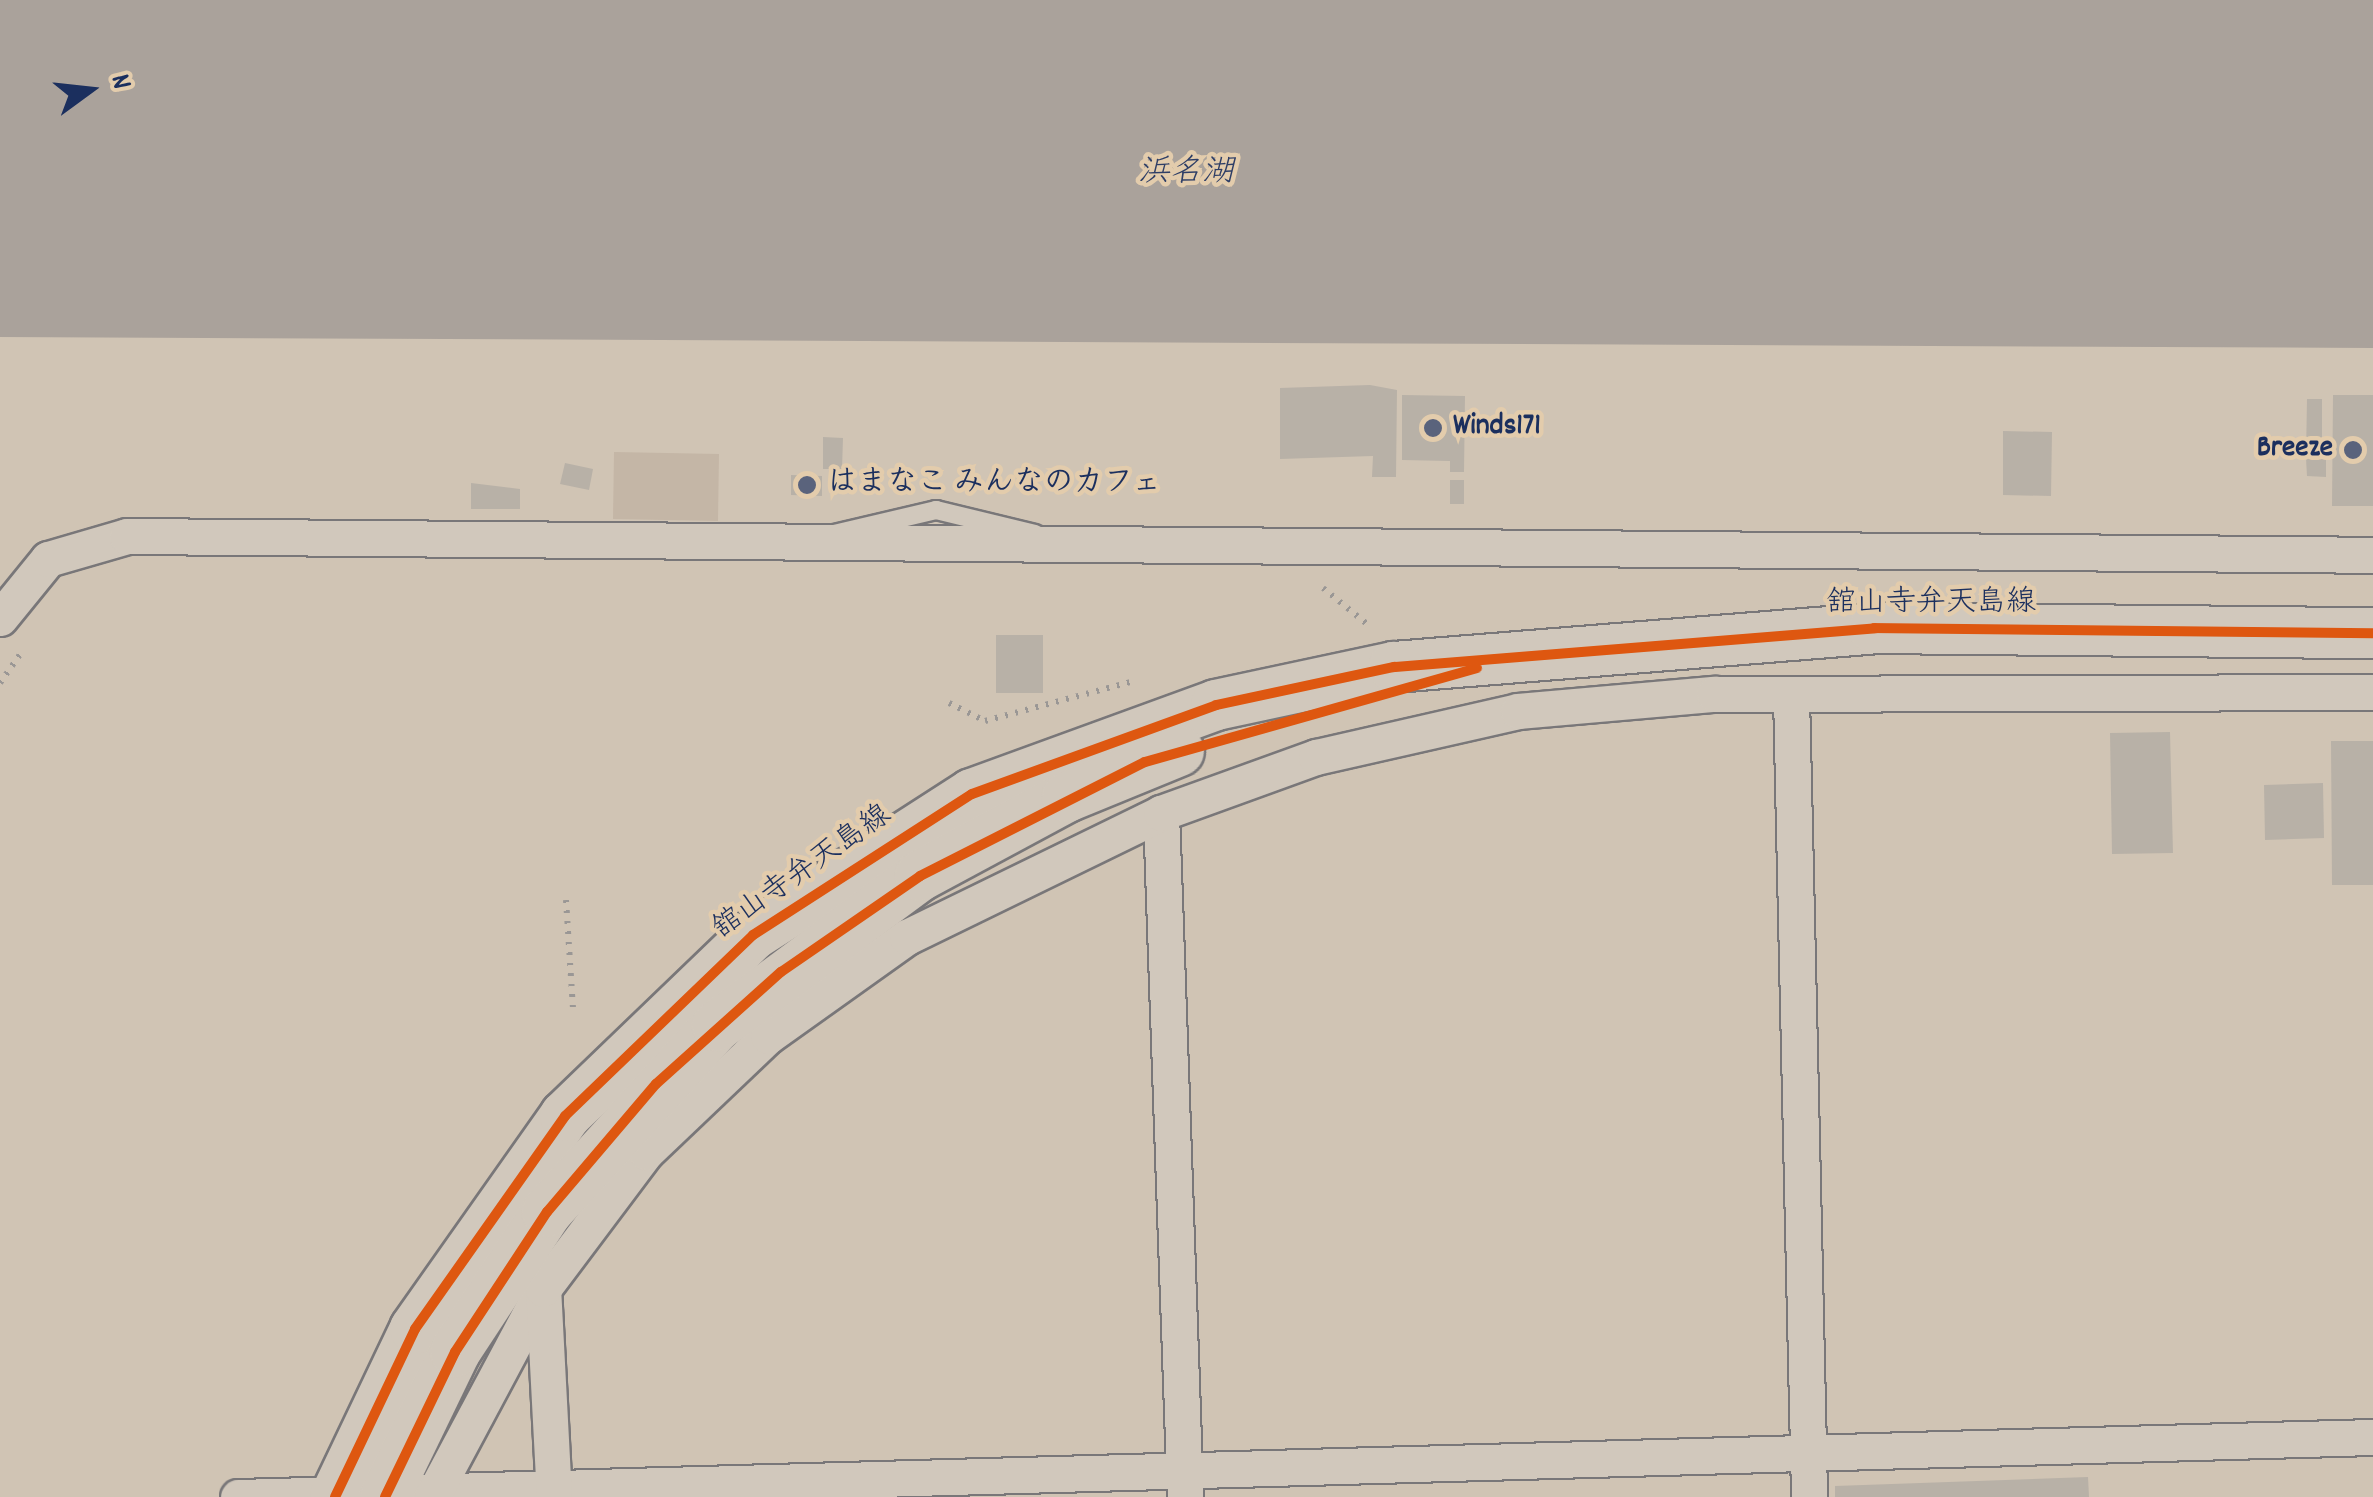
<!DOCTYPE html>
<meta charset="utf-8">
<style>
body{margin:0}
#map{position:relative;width:2373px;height:1497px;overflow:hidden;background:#d0c4b4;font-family:Dekko,"Klee One",sans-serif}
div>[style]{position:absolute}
.green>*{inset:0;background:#c4b6a6}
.water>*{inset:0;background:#aaa29b}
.building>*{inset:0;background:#b8b1a7}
.path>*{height:6px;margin-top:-3px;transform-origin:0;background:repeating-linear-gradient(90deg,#9a9795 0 2.5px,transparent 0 10.5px)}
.roads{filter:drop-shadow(2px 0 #797779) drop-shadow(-2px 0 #797779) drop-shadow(0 2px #797779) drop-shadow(0 -2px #797779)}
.lane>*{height:18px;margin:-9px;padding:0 9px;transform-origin:9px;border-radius:9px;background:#d1c8bc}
.street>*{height:35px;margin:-17.5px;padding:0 17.5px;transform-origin:17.5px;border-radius:17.5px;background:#d1c8bc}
.secondary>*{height:50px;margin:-25px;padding:0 25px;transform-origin:25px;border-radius:25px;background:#d1c8bc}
.cycleway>*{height:10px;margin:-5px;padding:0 5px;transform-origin:5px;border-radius:5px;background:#de5710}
.dots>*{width:28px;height:28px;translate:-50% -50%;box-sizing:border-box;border:5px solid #e3ccac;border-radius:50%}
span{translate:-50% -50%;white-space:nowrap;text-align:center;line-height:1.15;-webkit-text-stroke:9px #e3ccac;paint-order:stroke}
.poi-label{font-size:30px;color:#1b2f5e;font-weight:700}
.left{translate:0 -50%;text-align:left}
.right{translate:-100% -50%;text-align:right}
.street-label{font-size:30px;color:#1b2f5e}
.water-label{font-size:32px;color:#2e3e66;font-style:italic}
.north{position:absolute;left:40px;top:40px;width:100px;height:100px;-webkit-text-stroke:8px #e3ccac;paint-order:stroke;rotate:75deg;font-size:28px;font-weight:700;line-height:40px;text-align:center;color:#1b2f5e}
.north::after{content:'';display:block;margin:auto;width:35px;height:45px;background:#1b2f5e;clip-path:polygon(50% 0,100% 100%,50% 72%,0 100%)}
</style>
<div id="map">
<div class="green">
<div style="clip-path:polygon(614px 452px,719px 454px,718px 521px,613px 519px)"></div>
</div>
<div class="water">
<div style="clip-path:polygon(0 0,2373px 0,2373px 348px,0 337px)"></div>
</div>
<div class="building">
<div style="clip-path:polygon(1370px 385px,1397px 390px,1396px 477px,1372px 477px,1373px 456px,1280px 459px,1280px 388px)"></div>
<div style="clip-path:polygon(1402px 395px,1465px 396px,1464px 472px,1450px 472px,1450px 461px,1402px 460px)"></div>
<div style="clip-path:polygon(2333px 395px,2373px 395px,2373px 506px,2332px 506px)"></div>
<div style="clip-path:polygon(2307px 399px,2322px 399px,2322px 455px,2306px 455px)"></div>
<div style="clip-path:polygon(2003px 431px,2052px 432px,2051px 496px,2003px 495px)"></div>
<div style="clip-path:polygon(823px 437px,843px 438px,842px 469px,823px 469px)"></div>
<div style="clip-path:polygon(2306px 458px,2326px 459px,2326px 477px,2307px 476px)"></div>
<div style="clip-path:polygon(565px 463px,593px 469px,589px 490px,560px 484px)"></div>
<div style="clip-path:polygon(791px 475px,822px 476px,822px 496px,791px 495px)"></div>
<div style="clip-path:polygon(1450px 480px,1464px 480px,1464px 504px,1450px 504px)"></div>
<div style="clip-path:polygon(471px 483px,520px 489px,520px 509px,471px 509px)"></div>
<div style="clip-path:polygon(996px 635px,1043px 635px,1043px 693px,996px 693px)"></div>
<div style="clip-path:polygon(2170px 732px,2173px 853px,2112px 854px,2110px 733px)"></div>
<div style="clip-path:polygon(2331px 741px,2373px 741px,2373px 885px,2332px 885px)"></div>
<div style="clip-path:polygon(2323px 783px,2324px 838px,2265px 840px,2264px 785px)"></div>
<div style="clip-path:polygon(2088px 1477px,2089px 1497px,1835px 1497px,1835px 1486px)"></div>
</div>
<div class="path">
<div style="left:1323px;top:588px;width:57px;rotate:39.3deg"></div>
<div style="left:0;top:683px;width:39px;rotate:-55deg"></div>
<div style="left:949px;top:703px;width:40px;rotate:26.6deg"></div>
<div style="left:985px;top:721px;width:154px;rotate:-15deg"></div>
<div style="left:566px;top:900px;width:109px;rotate:86.3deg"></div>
</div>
<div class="roads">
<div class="lane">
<div style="left:834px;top:534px;width:105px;rotate:-13.2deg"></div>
<div style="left:936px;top:510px;width:102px;rotate:13.6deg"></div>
</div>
<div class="street">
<div style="left:0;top:618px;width:76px;rotate:-50.9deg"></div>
<div style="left:48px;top:559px;width:82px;rotate:-16.2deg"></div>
<div style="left:127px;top:536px;width:2246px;rotate:0.48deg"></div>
<div style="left:1791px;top:695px;width:802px;rotate:88.71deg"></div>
<div style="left:1161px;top:813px;width:684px;rotate:87.99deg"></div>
<div style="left:238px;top:1497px;width:2136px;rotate:-1.61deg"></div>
<div style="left:432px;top:1497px;width:236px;rotate:-61.9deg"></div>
<div style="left:554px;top:1497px;width:208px;rotate:-93deg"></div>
<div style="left:543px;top:1289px;width:171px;rotate:-53.1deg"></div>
<div style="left:646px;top:1152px;width:168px;rotate:-43.6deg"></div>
<div style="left:768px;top:1036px;width:171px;rotate:-35.5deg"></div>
<div style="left:907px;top:937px;width:283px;rotate:-26deg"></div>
<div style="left:1161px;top:813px;width:165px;rotate:-19.9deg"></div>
<div style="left:1316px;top:757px;width:207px;rotate:-12.8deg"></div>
<div style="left:1518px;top:711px;width:197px;rotate:-5deg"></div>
<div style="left:1714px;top:694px;width:659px;rotate:-0.17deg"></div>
</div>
<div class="secondary">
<div style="left:335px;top:1497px;width:186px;rotate:-64.5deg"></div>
<div style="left:415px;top:1329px;width:261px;rotate:-54.8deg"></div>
<div style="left:565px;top:1116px;width:261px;rotate:-43.9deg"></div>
<div style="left:753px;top:935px;width:260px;rotate:-32.8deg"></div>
<div style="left:972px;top:794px;width:260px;rotate:-20deg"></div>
<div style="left:1216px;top:705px;width:182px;rotate:-12.1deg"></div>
<div style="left:1394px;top:667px;width:482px;rotate:-4.6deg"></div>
<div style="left:1874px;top:628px;width:499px;rotate:0.6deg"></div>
<div style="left:385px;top:1497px;width:161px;rotate:-64.2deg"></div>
<div style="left:455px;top:1352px;width:168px;rotate:-56.7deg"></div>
<div style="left:547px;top:1212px;width:252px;rotate:-47.6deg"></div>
<div style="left:717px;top:1026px;width:252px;rotate:-36.5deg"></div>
<div style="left:920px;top:876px;width:167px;rotate:-28.3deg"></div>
<div style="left:1067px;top:797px;width:121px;rotate:-22.3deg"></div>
</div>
</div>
<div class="cycleway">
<div style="left:335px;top:1497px;width:186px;rotate:-64.5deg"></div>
<div style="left:415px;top:1329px;width:261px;rotate:-54.8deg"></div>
<div style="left:565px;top:1116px;width:261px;rotate:-43.9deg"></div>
<div style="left:753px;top:935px;width:260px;rotate:-32.8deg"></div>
<div style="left:972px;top:794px;width:260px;rotate:-20deg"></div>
<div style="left:1216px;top:705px;width:182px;rotate:-12.1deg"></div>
<div style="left:1394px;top:667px;width:482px;rotate:-4.6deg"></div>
<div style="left:1874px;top:628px;width:499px;rotate:0.6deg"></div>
<div style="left:385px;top:1497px;width:161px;rotate:-64.2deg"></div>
<div style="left:455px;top:1352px;width:168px;rotate:-56.7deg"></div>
<div style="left:547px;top:1212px;width:168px;rotate:-49.6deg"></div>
<div style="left:656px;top:1084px;width:168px;rotate:-41.9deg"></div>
<div style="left:781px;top:972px;width:169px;rotate:-34.6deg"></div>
<div style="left:920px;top:876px;width:252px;rotate:-26.9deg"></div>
<div style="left:1145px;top:762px;width:345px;rotate:-15.8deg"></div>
</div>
<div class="dots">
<div style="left:1433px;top:428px;background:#5a637c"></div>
<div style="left:2353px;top:450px;background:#5a637c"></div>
<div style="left:807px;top:485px;background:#5a637c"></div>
</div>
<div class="poi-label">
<span class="left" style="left:1453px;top:428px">Winds171</span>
<span class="right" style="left:2333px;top:450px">Breeze</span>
<span class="left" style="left:827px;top:485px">はまなこ みんなのカフェ</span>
</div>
<div class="street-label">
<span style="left:1931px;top:605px">舘山寺弁天島線</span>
<span style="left:803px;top:874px;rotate:-35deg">舘山寺弁天島線</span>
</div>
<div class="water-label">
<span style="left:1186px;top:174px">浜名湖</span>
</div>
<div class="north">N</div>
</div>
